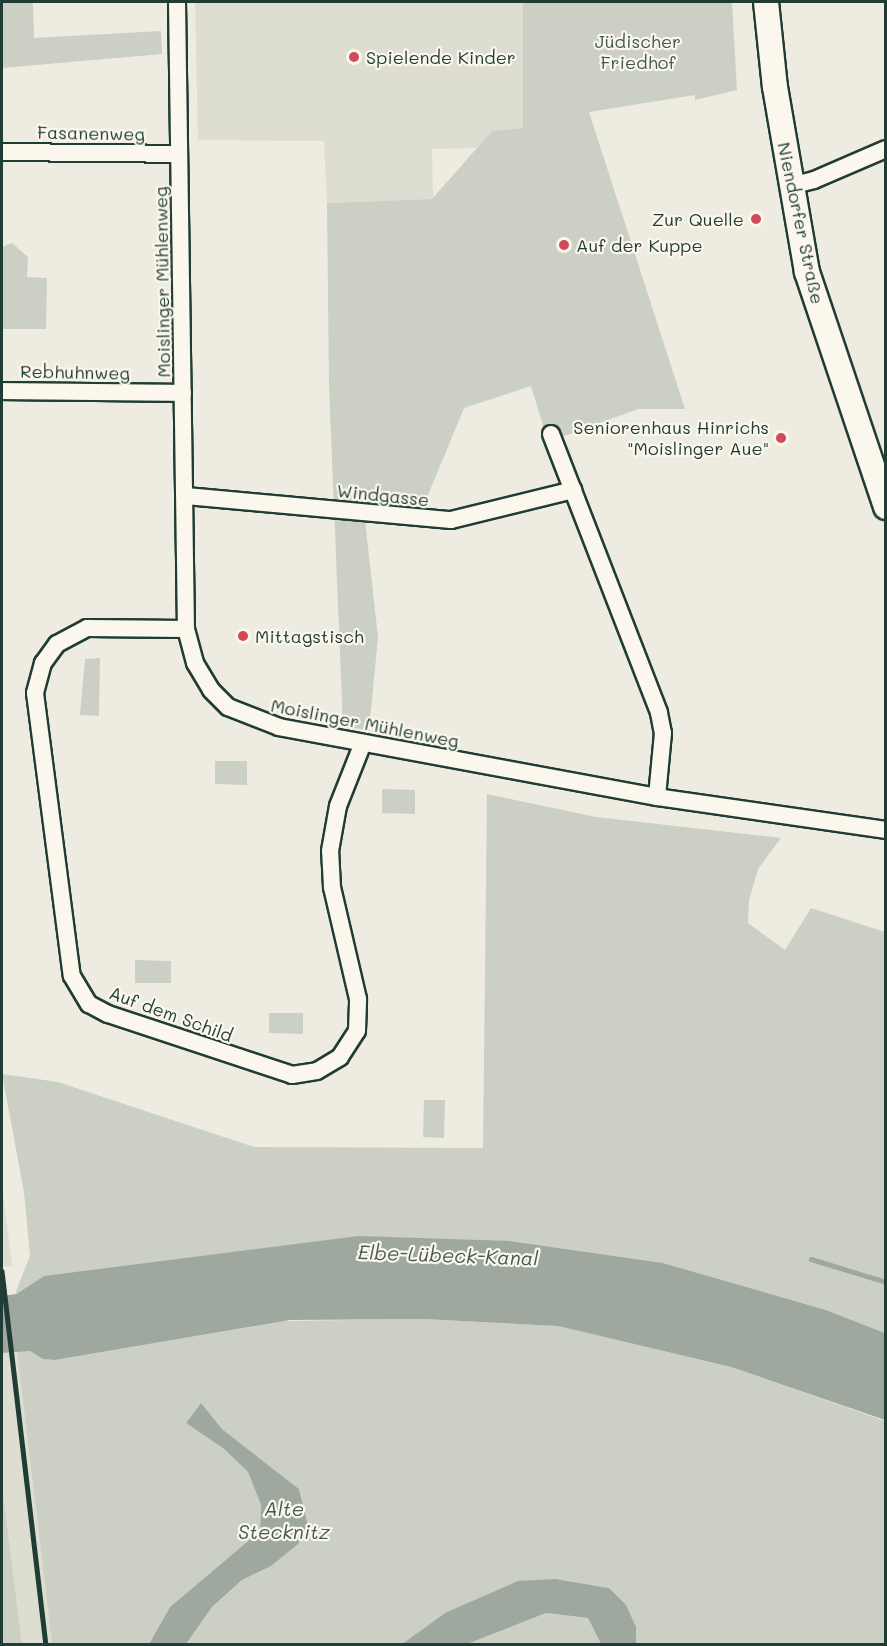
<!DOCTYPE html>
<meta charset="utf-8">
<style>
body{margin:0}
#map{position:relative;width:887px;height:1646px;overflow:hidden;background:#eeece1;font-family:Mali,sans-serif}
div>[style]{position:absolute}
.built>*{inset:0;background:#ddddd2}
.green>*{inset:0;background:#cbcfc4}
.water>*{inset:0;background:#9fa89f}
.stream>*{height:4.5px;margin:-2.25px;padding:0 2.25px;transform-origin:2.25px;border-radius:2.25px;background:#9fa89f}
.roads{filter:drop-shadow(2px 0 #1f3d34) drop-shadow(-2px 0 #1f3d34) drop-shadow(0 2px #1f3d34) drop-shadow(0 -2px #1f3d34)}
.minor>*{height:16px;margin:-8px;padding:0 8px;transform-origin:8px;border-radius:8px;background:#fbf7ec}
.secondary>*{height:24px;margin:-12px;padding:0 12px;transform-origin:12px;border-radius:12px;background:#fbf7ec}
.rail>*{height:4.5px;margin:-2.25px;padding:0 2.25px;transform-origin:2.25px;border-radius:2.25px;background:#1f3d34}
.dots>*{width:16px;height:16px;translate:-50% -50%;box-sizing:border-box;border:3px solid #fbf7ec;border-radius:50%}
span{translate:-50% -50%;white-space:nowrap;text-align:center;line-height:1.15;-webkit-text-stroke:4.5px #fbf7ec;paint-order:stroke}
.park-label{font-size:18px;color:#415a51}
.poi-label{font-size:18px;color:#1f3d34}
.left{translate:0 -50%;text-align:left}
.right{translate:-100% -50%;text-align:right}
.street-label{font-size:18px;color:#1f3d34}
.water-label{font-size:20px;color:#455d54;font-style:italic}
.frame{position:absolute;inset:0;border:3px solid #1f3d34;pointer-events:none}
</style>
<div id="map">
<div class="built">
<div style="clip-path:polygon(195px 2px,523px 2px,523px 128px,492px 131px,477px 148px,432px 149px,433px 199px,327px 203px,324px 141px,198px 140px)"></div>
<div style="clip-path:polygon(2px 1185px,12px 1266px,2px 1267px)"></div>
<div style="clip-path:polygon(17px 1351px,52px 1644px,22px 1644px,2px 1485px,2px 1353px)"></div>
</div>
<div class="green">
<div style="clip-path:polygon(2px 2px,33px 2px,34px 38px,161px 31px,162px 54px,2px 68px)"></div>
<div style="clip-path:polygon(523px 2px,732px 2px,737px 90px,695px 100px,695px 95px,589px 112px,685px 409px,638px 409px,548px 442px,531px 386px,464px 408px,421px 512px,365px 520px,378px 637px,369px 731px,343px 725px,329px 387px,327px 203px,432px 199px,492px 131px,523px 128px)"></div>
<div style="clip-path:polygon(12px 243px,28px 257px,27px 277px,47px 278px,46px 329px,2px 329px,2px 247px)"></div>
<div style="clip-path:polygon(100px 658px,99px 716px,80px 715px,85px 659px)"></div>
<div style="clip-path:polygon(215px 761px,247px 761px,247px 785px,215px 784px)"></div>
<div style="clip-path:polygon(382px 789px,415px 790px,415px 814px,382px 813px)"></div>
<div style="clip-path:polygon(487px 794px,596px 817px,781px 838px,758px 869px,749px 900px,748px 923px,785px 950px,811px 908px,885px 932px,885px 1333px,826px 1310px,663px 1263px,510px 1241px,44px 1276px,15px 1294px,30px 1256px,24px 1192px,2px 1074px,58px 1082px,254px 1147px,483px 1148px)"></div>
<div style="clip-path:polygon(135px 960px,171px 961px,171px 983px,135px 983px)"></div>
<div style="clip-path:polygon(269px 1013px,303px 1013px,303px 1034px,269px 1033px)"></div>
<div style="clip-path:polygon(424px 1100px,445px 1100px,444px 1138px,423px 1137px)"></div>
<div style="clip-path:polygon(423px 1319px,558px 1326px,731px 1367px,885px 1421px,885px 1644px,636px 1644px,636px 1627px,609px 1588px,556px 1579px,445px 1613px,402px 1644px,186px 1644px,212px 1607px,242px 1580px,271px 1566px,308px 1525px,299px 1489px,222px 1429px,201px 1403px,186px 1423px,224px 1449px,248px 1472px,261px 1505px,260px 1532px,170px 1607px,149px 1644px,52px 1644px,17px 1351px,30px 1351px,43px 1359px,55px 1360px,284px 1321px)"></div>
<div style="clip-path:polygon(2px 1485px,22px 1644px,2px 1644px)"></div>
<div style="clip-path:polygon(546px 1613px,588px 1618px,601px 1644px,467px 1644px)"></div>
</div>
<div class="water">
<div style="clip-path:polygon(359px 1236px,510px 1241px,663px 1263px,826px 1310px,885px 1333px,885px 1420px,731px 1367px,558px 1326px,423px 1319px,290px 1320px,55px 1360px,43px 1359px,30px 1351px,2px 1353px,2px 1296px,16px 1294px,44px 1276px)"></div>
<div style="clip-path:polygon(201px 1403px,222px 1429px,299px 1489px,308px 1525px,298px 1544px,271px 1566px,242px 1580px,212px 1607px,186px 1644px,149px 1644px,170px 1607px,260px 1531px,261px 1505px,248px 1472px,224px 1449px,186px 1423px)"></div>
<div style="clip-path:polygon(556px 1579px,609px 1588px,626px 1605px,636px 1627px,636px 1644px,601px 1644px,588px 1618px,546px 1613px,467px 1644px,402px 1644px,445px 1613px,518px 1581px)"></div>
</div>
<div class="stream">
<div style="left:811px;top:1259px;width:78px;rotate:17deg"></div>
</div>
<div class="roads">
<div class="minor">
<div style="left:177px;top:2px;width:627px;rotate:89.18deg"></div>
<div style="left:186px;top:629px;width:35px;rotate:75deg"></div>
<div style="left:195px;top:663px;width:31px;rotate:59deg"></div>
<div style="left:211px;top:690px;width:24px;rotate:45deg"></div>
<div style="left:228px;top:707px;width:55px;rotate:21.4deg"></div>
<div style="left:279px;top:727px;width:384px;rotate:10.5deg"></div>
<div style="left:657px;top:797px;width:231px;rotate:8.2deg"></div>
<div style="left:2px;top:152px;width:177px;rotate:0.6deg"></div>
<div style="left:790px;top:186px;width:25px;rotate:-14deg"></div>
<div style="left:814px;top:180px;width:78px;rotate:-23.3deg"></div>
<div style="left:2px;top:391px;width:181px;rotate:0.6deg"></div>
<div style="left:551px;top:434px;width:299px;rotate:68.8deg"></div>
<div style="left:659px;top:713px;width:20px;rotate:79deg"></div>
<div style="left:663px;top:733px;width:64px;rotate:95.4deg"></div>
<div style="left:186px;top:496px;width:266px;rotate:5.2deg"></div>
<div style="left:451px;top:520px;width:126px;rotate:-13.8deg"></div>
<div style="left:186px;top:629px;width:99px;rotate:-179.4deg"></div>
<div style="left:87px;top:628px;width:34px;rotate:152deg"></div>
<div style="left:57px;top:644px;width:24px;rotate:126deg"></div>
<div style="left:43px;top:663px;width:31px;rotate:105deg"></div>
<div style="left:35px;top:693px;width:285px;rotate:82.6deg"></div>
<div style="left:72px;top:976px;width:33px;rotate:59deg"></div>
<div style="left:89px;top:1004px;width:21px;rotate:28deg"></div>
<div style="left:108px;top:1014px;width:194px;rotate:18.3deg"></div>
<div style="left:292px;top:1075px;width:25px;rotate:-9deg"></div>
<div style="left:317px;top:1071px;width:27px;rotate:-31deg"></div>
<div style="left:340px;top:1057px;width:31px;rotate:-57deg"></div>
<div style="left:357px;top:1031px;width:32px;rotate:-88deg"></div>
<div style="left:358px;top:999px;width:115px;rotate:-103.1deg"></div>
<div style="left:332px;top:887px;width:36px;rotate:-93deg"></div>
<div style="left:330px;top:851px;width:46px;rotate:-79.9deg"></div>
<div style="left:338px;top:806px;width:68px;rotate:-68.4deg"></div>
</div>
<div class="secondary">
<div style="left:766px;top:2px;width:85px;rotate:84deg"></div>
<div style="left:775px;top:87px;width:188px;rotate:80.2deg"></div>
<div style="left:807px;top:272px;width:248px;rotate:71.4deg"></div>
</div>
</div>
<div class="rail">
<div style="left:2px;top:1271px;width:376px;rotate:83.3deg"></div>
</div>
<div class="dots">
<div style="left:354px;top:57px;background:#d1495b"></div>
<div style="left:756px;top:219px;background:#d1495b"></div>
<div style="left:564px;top:245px;background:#d1495b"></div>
<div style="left:781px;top:438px;background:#d1495b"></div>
<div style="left:243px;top:636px;background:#d1495b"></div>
</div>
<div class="park-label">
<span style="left:638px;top:52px">Jüdischer<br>Friedhof</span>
</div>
<div class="poi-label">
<span class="left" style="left:366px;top:57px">Spielende Kinder</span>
<span class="right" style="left:744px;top:219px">Zur Quelle</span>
<span class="left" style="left:576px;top:245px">Auf der Kuppe</span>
<span class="right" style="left:769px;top:438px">Seniorenhaus Hinrichs<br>"Moislinger Aue"</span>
<span class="left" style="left:255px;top:636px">Mittagstisch</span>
</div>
<div class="street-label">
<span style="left:91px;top:133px;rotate:1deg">Fasanenweg</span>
<span style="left:801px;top:223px;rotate:78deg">Niendorfer Straße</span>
<span style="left:162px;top:282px;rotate:-91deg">Moislinger Mühlenweg</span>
<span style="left:75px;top:372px;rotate:1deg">Rebhuhnweg</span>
<span style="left:383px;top:495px;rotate:6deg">Windgasse</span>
<span style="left:365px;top:723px;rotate:11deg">Moislinger Mühlenweg</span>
<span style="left:171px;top:1014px;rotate:20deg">Auf dem Schild</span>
</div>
<div class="water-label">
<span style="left:448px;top:1255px;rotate:2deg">Elbe-Lübeck-Kanal</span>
<span style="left:284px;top:1520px">Alte<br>Stecknitz</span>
</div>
<div class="frame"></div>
</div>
